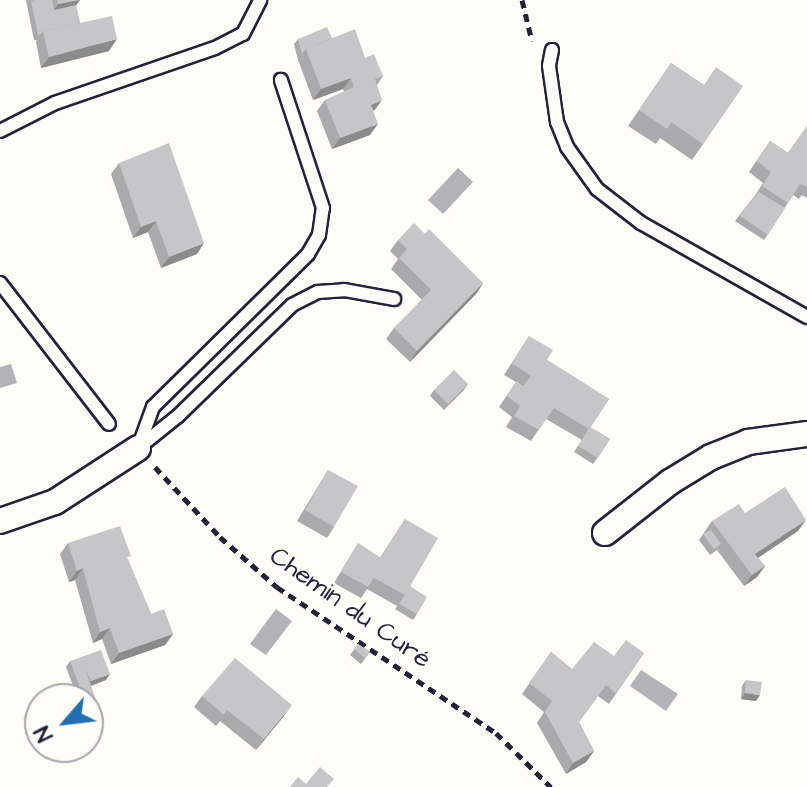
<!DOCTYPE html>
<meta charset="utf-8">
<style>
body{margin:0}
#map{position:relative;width:807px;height:787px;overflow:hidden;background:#fdfcf7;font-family:"Architects Daughter",sans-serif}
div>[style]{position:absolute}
.water>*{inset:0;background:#b2b2b7}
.path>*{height:5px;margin-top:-2.5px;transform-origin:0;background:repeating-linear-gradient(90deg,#22223b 0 8px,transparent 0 14px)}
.roads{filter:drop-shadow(2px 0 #22223b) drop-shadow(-2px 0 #22223b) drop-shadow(0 2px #22223b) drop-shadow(0 -2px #22223b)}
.service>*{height:12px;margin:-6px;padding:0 6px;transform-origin:6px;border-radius:6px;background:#fdfcf7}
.minor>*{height:24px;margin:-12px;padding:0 12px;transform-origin:12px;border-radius:12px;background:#fdfcf7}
.wall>*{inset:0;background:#aaaaac}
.shaded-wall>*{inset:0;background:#8b8b8c}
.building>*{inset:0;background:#c6c6c8}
span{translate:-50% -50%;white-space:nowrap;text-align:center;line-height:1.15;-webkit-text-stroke:6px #fdfcf7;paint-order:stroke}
.street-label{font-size:26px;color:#22223b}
.north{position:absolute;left:24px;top:683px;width:80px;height:80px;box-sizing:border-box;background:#fdfcf7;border:2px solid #a5a5ac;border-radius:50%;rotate:242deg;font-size:22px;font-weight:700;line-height:32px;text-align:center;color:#22223b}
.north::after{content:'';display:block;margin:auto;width:28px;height:36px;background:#1f6fb2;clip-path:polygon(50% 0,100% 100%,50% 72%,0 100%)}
</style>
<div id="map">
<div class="water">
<div style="clip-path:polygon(458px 168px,473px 182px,443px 214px,428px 200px)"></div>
<div style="clip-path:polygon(11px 364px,17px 383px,0 388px,0 367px)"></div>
<div style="clip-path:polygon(276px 609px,292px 621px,266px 655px,250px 644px)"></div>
<div style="clip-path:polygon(641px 670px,678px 694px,666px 711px,630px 686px)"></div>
</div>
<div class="path">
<div style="left:522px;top:0;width:42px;rotate:76.3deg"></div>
<div style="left:155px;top:467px;width:96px;rotate:47.1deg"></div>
<div style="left:220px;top:537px;width:76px;rotate:41.3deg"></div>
<div style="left:277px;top:587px;width:263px;rotate:33.7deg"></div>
<div style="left:496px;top:733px;width:77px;rotate:44.5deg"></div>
</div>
<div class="roads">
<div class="service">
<div style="left:552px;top:50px;width:16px;rotate:101deg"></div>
<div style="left:549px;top:66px;width:57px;rotate:81.9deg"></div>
<div style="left:557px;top:122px;width:27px;rotate:68deg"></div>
<div style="left:567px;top:147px;width:52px;rotate:54.5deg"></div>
<div style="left:597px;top:189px;width:56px;rotate:37.7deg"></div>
<div style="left:641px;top:223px;width:191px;rotate:29.5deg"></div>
<div style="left:0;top:131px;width:62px;rotate:-27deg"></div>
<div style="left:55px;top:103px;width:169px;rotate:-19deg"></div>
<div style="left:215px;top:48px;width:31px;rotate:-27deg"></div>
<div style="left:243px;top:34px;width:38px;rotate:-63deg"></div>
<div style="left:0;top:283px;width:178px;rotate:52.3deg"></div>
<div style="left:138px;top:448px;width:44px;rotate:-69.9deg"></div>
<div style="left:153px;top:407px;width:218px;rotate:-44.6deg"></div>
<div style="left:308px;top:254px;width:22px;rotate:-60deg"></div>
<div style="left:319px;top:235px;width:27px;rotate:-82deg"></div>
<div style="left:323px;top:208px;width:135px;rotate:-108.2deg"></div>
<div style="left:138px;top:448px;width:51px;rotate:-38.7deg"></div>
<div style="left:178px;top:416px;width:159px;rotate:-44.2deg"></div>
<div style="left:292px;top:305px;width:29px;rotate:-27deg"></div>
<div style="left:318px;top:292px;width:26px;rotate:-4deg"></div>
<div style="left:344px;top:290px;width:51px;rotate:10.2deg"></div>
</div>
<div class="minor">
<div style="left:0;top:521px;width:58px;rotate:-19.1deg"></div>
<div style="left:55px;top:502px;width:99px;rotate:-33deg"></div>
<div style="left:605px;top:533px;width:83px;rotate:-38.1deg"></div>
<div style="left:670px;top:482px;width:48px;rotate:-31.4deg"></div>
<div style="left:711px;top:457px;width:40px;rotate:-22deg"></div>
<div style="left:748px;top:442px;width:60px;rotate:-7.7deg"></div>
</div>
</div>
<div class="wall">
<div style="clip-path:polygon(26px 0,80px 0,76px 5px,80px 23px,109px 51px,41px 68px,36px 42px,37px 40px,34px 40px)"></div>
<div style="clip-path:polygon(332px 38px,365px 58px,383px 76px,377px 85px,370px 135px,332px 149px,317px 111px,325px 100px,344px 92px,343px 89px,313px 100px,298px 60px,294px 44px,298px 39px)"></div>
<div style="clip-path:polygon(671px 63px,704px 85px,743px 86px,692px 160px,660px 138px,656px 144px,628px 126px)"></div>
<div style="clip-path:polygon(807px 126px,807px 198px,802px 195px,799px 199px,793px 195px,764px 240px,735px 221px,756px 194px,763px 183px,749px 172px,770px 141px,788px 153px)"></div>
<div style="clip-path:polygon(119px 163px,197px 254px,161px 268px,148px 232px,133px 238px,111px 174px)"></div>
<div style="clip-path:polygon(425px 234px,483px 283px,476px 294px,410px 362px,386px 339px,394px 328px,422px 300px,391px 269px,398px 259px,390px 251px,398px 240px)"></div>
<div style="clip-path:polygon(529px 336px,547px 360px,609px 399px,582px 440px,546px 419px,531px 441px,506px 427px,512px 417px,499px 407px,516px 382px,504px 375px)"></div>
<div style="clip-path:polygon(468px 384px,464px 390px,444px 410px,430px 396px,434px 390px)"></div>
<div style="clip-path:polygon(590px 427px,610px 439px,593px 464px,574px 452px)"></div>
<div style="clip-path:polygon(328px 470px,334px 527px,327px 538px,297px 521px)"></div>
<div style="clip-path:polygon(745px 513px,798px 531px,758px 558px,765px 566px,757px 577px,744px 586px,717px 550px,710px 555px,699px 540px,712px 521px)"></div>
<div style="clip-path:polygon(405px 519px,410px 586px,417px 614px,413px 620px,395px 609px,397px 606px,367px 589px,361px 598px,334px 583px,358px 543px,380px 558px)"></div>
<div style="clip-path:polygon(68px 543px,128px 560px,151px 614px,173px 634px,165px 645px,111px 664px,102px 639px,93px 643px,75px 580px,69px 582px,60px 554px)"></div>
<div style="clip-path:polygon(358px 644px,370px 652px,361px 664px,350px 655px)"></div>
<div style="clip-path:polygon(551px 652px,572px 669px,614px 656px,644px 653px,609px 704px,598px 696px,579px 722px,594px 751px,586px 762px,566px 774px,537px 723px,544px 712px,522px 694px)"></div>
<div style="clip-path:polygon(70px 661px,106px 680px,91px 686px,92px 706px,88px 699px,78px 699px,66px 667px)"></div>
<div style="clip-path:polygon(746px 680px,756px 701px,741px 699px,742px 686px)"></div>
<div style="clip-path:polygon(202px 696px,284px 716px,256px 750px,220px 721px,216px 726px,194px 707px)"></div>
</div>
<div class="shaded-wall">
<div style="clip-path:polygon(80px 0,72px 11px,50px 15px,58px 4px)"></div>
<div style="clip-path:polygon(117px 39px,109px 51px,41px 68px,49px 57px)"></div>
<div style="clip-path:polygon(351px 78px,343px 89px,313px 100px,321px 89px)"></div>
<div style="clip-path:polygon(382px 100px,374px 111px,371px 105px)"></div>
<div style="clip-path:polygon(378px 124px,370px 135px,332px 149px,340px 138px)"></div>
<div style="clip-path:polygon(156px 221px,148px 232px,133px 238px,141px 227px)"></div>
<div style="clip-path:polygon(204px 243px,197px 254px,161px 268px,169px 257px)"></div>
<div style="clip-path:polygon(483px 283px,476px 294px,410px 362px,417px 351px)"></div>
<div style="clip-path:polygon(806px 520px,798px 531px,747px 565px,755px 554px)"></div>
<div style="clip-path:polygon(765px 566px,757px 577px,744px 586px,752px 575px)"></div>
<div style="clip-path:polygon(83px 568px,75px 580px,69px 582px,77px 571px)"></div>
<div style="clip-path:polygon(110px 628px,102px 639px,93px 643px,100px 632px)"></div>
<div style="clip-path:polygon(173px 634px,165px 645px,111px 664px,119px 653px)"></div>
<div style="clip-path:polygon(110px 674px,106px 680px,87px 687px,91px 681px)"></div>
<div style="clip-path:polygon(745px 693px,760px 695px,756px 701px,741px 699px)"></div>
<div style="clip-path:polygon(292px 705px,284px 716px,256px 750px,264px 739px)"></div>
<div style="clip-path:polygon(594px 751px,586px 762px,566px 774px,573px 763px)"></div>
</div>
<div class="building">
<div style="clip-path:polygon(36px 0,52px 0,54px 10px,76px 5px,80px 23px,43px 31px,41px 34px,38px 35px,31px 1px)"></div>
<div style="clip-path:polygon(57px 0,79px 0,58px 4px)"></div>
<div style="clip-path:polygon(112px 16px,117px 39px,49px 57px,43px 31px)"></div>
<div style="clip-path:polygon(327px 27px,332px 38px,306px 49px,302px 54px,298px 39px)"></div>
<div style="clip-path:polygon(355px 29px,365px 58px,374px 54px,383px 76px,375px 79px,382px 100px,371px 105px,378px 124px,340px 138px,325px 100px,354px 87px,351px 78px,321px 89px,306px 49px)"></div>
<div style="clip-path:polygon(671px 63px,704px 85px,716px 67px,743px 86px,703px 144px,671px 122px,667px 129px,639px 110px)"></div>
<div style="clip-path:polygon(807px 126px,807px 187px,800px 184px,788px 203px,762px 186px,771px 172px,757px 161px,770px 141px,788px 153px)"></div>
<div style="clip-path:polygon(169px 143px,204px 243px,169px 257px,156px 221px,141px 227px,119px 163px)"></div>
<div style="clip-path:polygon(759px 192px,785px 208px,768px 235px,739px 215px)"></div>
<div style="clip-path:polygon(414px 223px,425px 234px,429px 229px,483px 283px,417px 351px,394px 328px,431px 290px,399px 258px,407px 249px,398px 240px)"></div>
<div style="clip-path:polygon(529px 336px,553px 350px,547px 360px,609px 399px,589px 429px,554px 408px,539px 430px,514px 416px,520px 406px,507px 396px,517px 381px,523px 386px,531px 376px,512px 363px)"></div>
<div style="clip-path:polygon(454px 370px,468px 384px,448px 404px,434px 390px)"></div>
<div style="clip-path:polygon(590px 427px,610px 439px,598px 458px,578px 446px)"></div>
<div style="clip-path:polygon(328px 470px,358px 486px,334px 527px,305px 510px)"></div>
<div style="clip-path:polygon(785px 487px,806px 520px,755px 554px,765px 566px,752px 575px,712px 521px,739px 504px,745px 513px)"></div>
<div style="clip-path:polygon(405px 519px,438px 538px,405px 595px,374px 578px,368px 587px,341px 572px,358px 543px,381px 558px)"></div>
<div style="clip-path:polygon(120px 526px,131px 556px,127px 557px,151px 614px,164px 609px,173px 634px,119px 653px,110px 628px,100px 632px,83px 568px,77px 571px,68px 543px)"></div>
<div style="clip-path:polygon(711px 530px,721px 544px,714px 549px,703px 534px)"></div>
<div style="clip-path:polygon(410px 586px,427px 597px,417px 614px,399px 604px)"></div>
<div style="clip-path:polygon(626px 640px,644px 653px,616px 693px,606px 685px,579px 722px,594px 751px,573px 763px,545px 712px,552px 701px,529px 683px,551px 652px,572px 669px,594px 642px,614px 656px)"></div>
<div style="clip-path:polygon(358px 644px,370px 652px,365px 658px,354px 649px)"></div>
<div style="clip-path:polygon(101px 650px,110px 674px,91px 681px,85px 669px,96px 700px,88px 703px,88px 699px,84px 699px,70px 661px)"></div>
<div style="clip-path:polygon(235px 658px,292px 705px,264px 739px,227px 710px,224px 715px,202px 696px)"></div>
<div style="clip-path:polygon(746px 680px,762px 682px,760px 695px,745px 693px)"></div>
<div style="clip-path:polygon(320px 767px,334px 779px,327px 787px,290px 787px,298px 777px,306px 784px)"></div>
</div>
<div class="street-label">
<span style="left:350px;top:608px;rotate:35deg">Chemin du Curé</span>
</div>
<div class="north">N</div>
</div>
